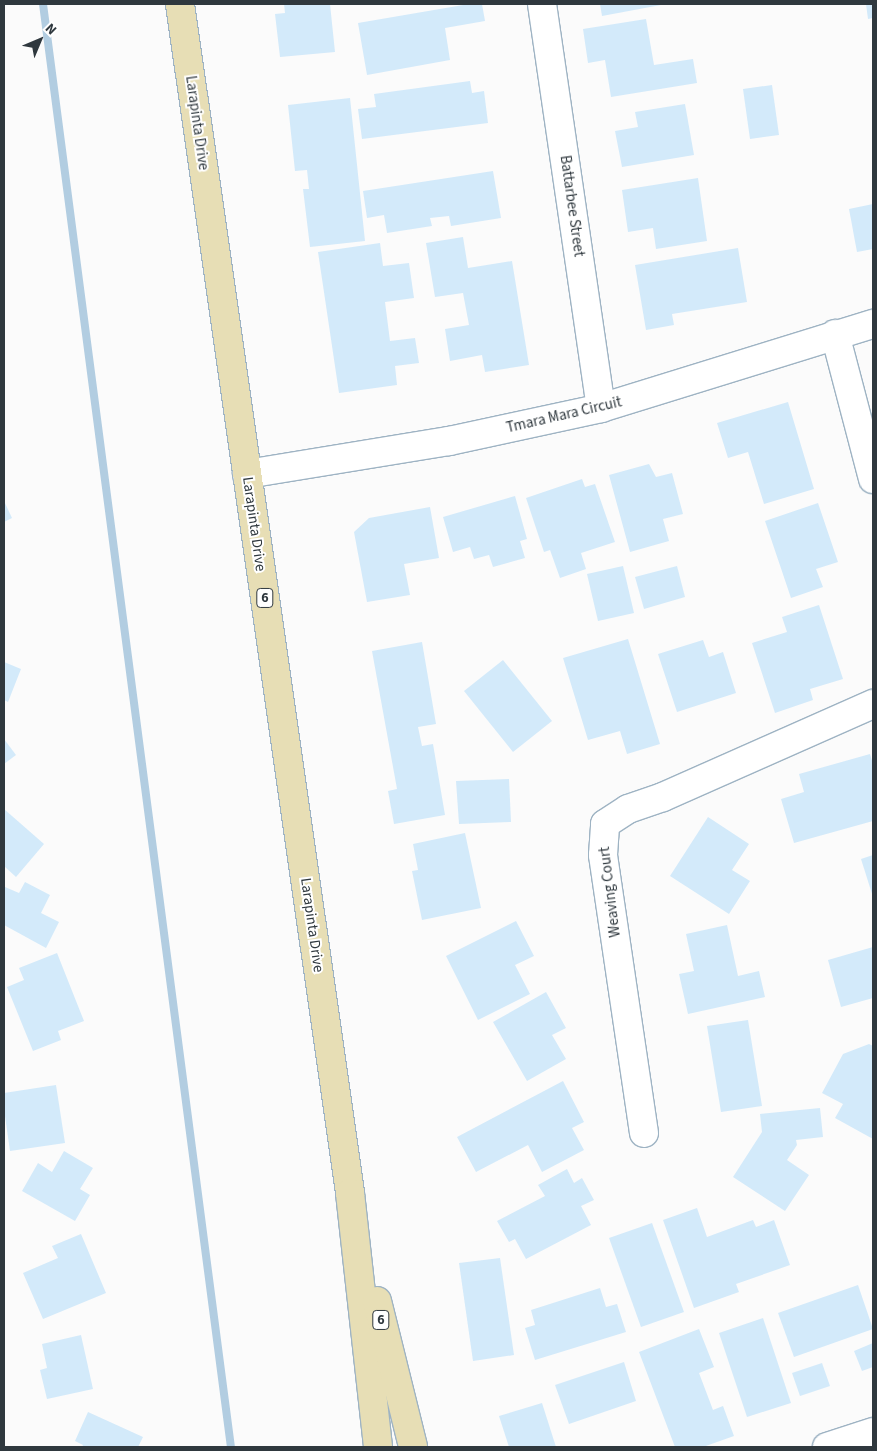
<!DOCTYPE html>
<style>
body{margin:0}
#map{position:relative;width:877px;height:1451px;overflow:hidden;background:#fbfbfb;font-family:"Source Sans 3",sans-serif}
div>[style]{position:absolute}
.stream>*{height:8px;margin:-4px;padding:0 4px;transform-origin:4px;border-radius:4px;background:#b2cde1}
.building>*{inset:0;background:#d3eafa}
.roads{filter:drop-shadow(1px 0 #9eb3c3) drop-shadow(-1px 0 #9eb3c3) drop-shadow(0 1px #9eb3c3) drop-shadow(0 -1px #9eb3c3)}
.street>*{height:28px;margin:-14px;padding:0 14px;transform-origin:14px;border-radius:14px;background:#fff}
.primary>*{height:28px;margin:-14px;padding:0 14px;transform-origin:14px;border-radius:14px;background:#e7deb5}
span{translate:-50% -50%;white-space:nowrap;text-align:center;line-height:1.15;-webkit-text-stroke:4px #fff;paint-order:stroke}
.shield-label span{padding:1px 4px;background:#fff;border:1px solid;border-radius:4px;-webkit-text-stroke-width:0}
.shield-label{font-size:14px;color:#2f383e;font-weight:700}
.street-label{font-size:15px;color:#2f383e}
.frame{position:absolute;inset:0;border:5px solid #2f383e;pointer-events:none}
.north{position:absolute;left:15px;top:15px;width:50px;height:50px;-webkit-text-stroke:4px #fff;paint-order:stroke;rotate:45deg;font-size:14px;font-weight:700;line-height:20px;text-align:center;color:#2f383e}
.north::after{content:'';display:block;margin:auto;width:18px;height:22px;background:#2f383e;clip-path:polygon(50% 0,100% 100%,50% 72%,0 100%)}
</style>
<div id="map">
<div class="stream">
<div style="left:43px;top:4px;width:1455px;rotate:82.58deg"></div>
</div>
<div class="building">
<div style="clip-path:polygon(284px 4px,330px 4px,335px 52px,280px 57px,275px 14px,285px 13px)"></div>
<div style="clip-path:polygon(469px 4px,482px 4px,485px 21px,445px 28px,450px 60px,367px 75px,358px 23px)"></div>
<div style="clip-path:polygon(600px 4px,660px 4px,661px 5px,602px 16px)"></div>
<div style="clip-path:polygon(866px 4px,873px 4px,873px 18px,868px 19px)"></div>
<div style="clip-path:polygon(646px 19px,654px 65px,693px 59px,697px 83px,611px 97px,605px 60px,588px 63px,583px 29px)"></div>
<div style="clip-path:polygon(470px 81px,472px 93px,484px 91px,488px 123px,362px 139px,358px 109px,376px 107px,374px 94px)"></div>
<div style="clip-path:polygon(772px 85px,779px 135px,750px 139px,743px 89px)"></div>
<div style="clip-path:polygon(350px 98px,365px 241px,310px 247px,303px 189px,309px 189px,307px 170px,295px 171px,288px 105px)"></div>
<div style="clip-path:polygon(685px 104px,694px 155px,622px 167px,615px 131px,638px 127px,635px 112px)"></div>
<div style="clip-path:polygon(493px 171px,501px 218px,451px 226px,449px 216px,430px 218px,432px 226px,387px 233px,384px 215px,367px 218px,363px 191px)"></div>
<div style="clip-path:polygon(698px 178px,707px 241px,656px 249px,653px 228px,628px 232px,622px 190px)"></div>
<div style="clip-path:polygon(873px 204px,873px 249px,857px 252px,849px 209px)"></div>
<div style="clip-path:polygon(463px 237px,468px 268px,512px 261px,529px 365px,485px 372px,482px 355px,450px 361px,445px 329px,469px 325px,463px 293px,435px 297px,426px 243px)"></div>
<div style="clip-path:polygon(380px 243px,383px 266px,409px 263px,414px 298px,385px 302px,390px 341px,415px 338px,419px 363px,395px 366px,397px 385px,339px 393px,318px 252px)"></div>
<div style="clip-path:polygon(738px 248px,747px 302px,672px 314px,674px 325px,646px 330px,635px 265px)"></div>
<div style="clip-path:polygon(788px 402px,814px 489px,764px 504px,748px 452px,728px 458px,717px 423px)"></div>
<div style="clip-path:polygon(649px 464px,656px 477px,672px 473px,683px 514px,663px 519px,669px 541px,630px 552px,609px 475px)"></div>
<div style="clip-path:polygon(582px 479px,585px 487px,595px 484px,615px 542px,581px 553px,586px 569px,560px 578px,550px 550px,544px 552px,526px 498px)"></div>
<div style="clip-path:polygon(515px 496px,527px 539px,520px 541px,525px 558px,493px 567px,489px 555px,474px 559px,470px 547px,453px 552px,443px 517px)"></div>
<div style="clip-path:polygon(4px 501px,12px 518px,4px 522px)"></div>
<div style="clip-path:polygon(818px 503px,838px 562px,816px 569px,823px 587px,791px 598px,765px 521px)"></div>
<div style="clip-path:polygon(430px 507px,439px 558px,404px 564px,410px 595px,367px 602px,354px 532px,369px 518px)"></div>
<div style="clip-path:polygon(623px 566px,634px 613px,598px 621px,587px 574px)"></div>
<div style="clip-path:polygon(677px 566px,685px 597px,644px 609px,635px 577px)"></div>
<div style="clip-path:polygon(819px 605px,843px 679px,810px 689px,813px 700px,775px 713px,752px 643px,787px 632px,782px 617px)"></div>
<div style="clip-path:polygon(628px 639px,660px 744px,627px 754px,620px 731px,588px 740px,563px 658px)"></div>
<div style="clip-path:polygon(703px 640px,709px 657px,723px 652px,736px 693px,677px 712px,658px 654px)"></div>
<div style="clip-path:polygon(422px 642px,436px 724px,418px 727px,422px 746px,433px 744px,445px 815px,394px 824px,388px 791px,397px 789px,372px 651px)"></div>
<div style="clip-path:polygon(503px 660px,552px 721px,513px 752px,464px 691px)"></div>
<div style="clip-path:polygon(4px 662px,21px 669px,8px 702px,4px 700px)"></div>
<div style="clip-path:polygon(4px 739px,16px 755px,4px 764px)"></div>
<div style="clip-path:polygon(870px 754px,873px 764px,873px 821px,794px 843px,781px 799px,804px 792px,799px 774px)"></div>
<div style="clip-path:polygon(509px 779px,511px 822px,459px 824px,456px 781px)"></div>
<div style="clip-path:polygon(4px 809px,44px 844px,16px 877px,4px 866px)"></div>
<div style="clip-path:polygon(708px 817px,749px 844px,732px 870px,750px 881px,729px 914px,670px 876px)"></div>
<div style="clip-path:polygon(465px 833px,481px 908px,422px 920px,412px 871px,418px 870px,413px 844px)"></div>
<div style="clip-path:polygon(873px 855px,873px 897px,861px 859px)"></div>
<div style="clip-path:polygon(25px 882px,50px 895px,41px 913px,59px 922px,46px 948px,4px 925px,4px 890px,5px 887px,19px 893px)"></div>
<div style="clip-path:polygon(516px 921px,534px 956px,515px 965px,530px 994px,478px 1020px,446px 956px)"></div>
<div style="clip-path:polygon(727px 925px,738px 976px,759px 971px,765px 997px,688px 1014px,679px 974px,694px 971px,686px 934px)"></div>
<div style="clip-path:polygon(873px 947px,873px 998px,841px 1007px,828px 960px)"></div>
<div style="clip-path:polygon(57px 953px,84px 1021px,58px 1031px,61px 1040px,33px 1051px,7px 987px,24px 980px,19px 968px)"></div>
<div style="clip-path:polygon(546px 992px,566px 1028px,552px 1035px,566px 1059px,527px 1081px,493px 1022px)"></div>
<div style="clip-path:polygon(748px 1020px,762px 1106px,721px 1112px,707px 1026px)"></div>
<div style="clip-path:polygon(869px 1044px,873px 1046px,873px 1139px,835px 1118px,843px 1104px,822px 1093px,843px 1054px)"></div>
<div style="clip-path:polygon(563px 1081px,584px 1122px,572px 1128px,584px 1150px,542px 1172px,528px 1145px,476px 1172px,457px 1137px)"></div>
<div style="clip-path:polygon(56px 1085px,65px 1143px,10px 1151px,4px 1109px,4px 1093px)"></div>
<div style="clip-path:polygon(820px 1108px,823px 1137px,796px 1140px,797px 1145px,787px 1160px,809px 1175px,785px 1211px,733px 1177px,762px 1132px,760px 1114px)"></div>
<div style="clip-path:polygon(64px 1151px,93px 1168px,80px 1189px,90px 1195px,75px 1221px,22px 1191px,38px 1163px,52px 1172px)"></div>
<div style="clip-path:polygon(567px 1169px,574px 1183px,582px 1178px,594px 1200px,581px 1206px,591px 1225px,526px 1259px,515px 1239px,509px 1242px,497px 1221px,545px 1196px,538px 1185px)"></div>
<div style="clip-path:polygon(697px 1208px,707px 1237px,753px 1220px,756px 1227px,774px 1220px,790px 1265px,736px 1284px,739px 1292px,694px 1308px,663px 1220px)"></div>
<div style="clip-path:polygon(652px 1223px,684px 1312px,641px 1327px,609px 1238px)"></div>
<div style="clip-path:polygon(81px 1234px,106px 1293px,43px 1319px,23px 1273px,58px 1258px,52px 1246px)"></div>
<div style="clip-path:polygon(500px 1258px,514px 1355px,473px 1361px,459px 1263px)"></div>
<div style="clip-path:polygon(858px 1285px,873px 1329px,794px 1357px,778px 1313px)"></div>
<div style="clip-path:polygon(600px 1288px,606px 1307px,617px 1304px,626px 1332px,535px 1360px,525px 1328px,535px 1325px,531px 1310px)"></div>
<div style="clip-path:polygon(763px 1318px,791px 1403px,747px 1417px,719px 1333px)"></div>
<div style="clip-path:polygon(699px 1329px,714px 1367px,699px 1373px,713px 1410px,723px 1406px,734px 1436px,703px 1447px,675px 1447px,639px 1352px)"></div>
<div style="clip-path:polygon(81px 1335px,93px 1389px,47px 1399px,40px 1370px,47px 1368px,42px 1344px)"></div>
<div style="clip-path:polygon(873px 1343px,873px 1367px,862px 1371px,854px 1351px)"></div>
<div style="clip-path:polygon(624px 1362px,636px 1401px,569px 1424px,555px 1385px)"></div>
<div style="clip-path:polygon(822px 1363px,830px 1386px,800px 1396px,792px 1373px)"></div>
<div style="clip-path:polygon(542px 1403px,556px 1447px,509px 1447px,499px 1416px)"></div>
<div style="clip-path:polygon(88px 1412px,143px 1437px,138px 1447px,82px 1447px,83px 1445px,75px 1441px)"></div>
</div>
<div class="roads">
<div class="street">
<div style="left:542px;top:4px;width:408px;rotate:81.7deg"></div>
<div style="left:835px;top:334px;width:150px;rotate:75.3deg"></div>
<div style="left:247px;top:474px;width:205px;rotate:-9.3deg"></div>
<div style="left:449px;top:441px;width:156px;rotate:-12.2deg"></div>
<div style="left:601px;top:408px;width:285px;rotate:-17.2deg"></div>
<div style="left:644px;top:1133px;width:281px;rotate:-98.4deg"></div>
<div style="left:603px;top:855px;width:31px;rotate:-86deg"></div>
<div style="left:605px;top:824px;width:27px;rotate:-33deg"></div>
<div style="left:628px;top:809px;width:37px;rotate:-19deg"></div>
<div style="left:663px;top:797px;width:230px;rotate:-23.9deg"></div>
<div style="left:827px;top:1447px;width:48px;rotate:-18.1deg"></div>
</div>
<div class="primary">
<div style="left:180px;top:4px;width:1201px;rotate:81.86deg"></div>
<div style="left:350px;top:1193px;width:256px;rotate:83.7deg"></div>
<div style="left:377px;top:1301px;width:150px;rotate:76.1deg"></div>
</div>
</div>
<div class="shield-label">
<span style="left:265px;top:598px">6</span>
<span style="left:381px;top:1320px">6</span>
</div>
<div class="street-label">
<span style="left:197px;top:123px;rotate:82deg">Larapinta Drive</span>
<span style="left:572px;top:206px;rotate:82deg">Battarbee Street</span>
<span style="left:564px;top:415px;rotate:-13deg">Tmara Mara Circuit</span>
<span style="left:254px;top:524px;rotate:82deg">Larapinta Drive</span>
<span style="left:610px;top:892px;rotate:-97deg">Weaving Court</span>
<span style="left:312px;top:925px;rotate:82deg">Larapinta Drive</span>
</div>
<div class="frame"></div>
<div class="north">N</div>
</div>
